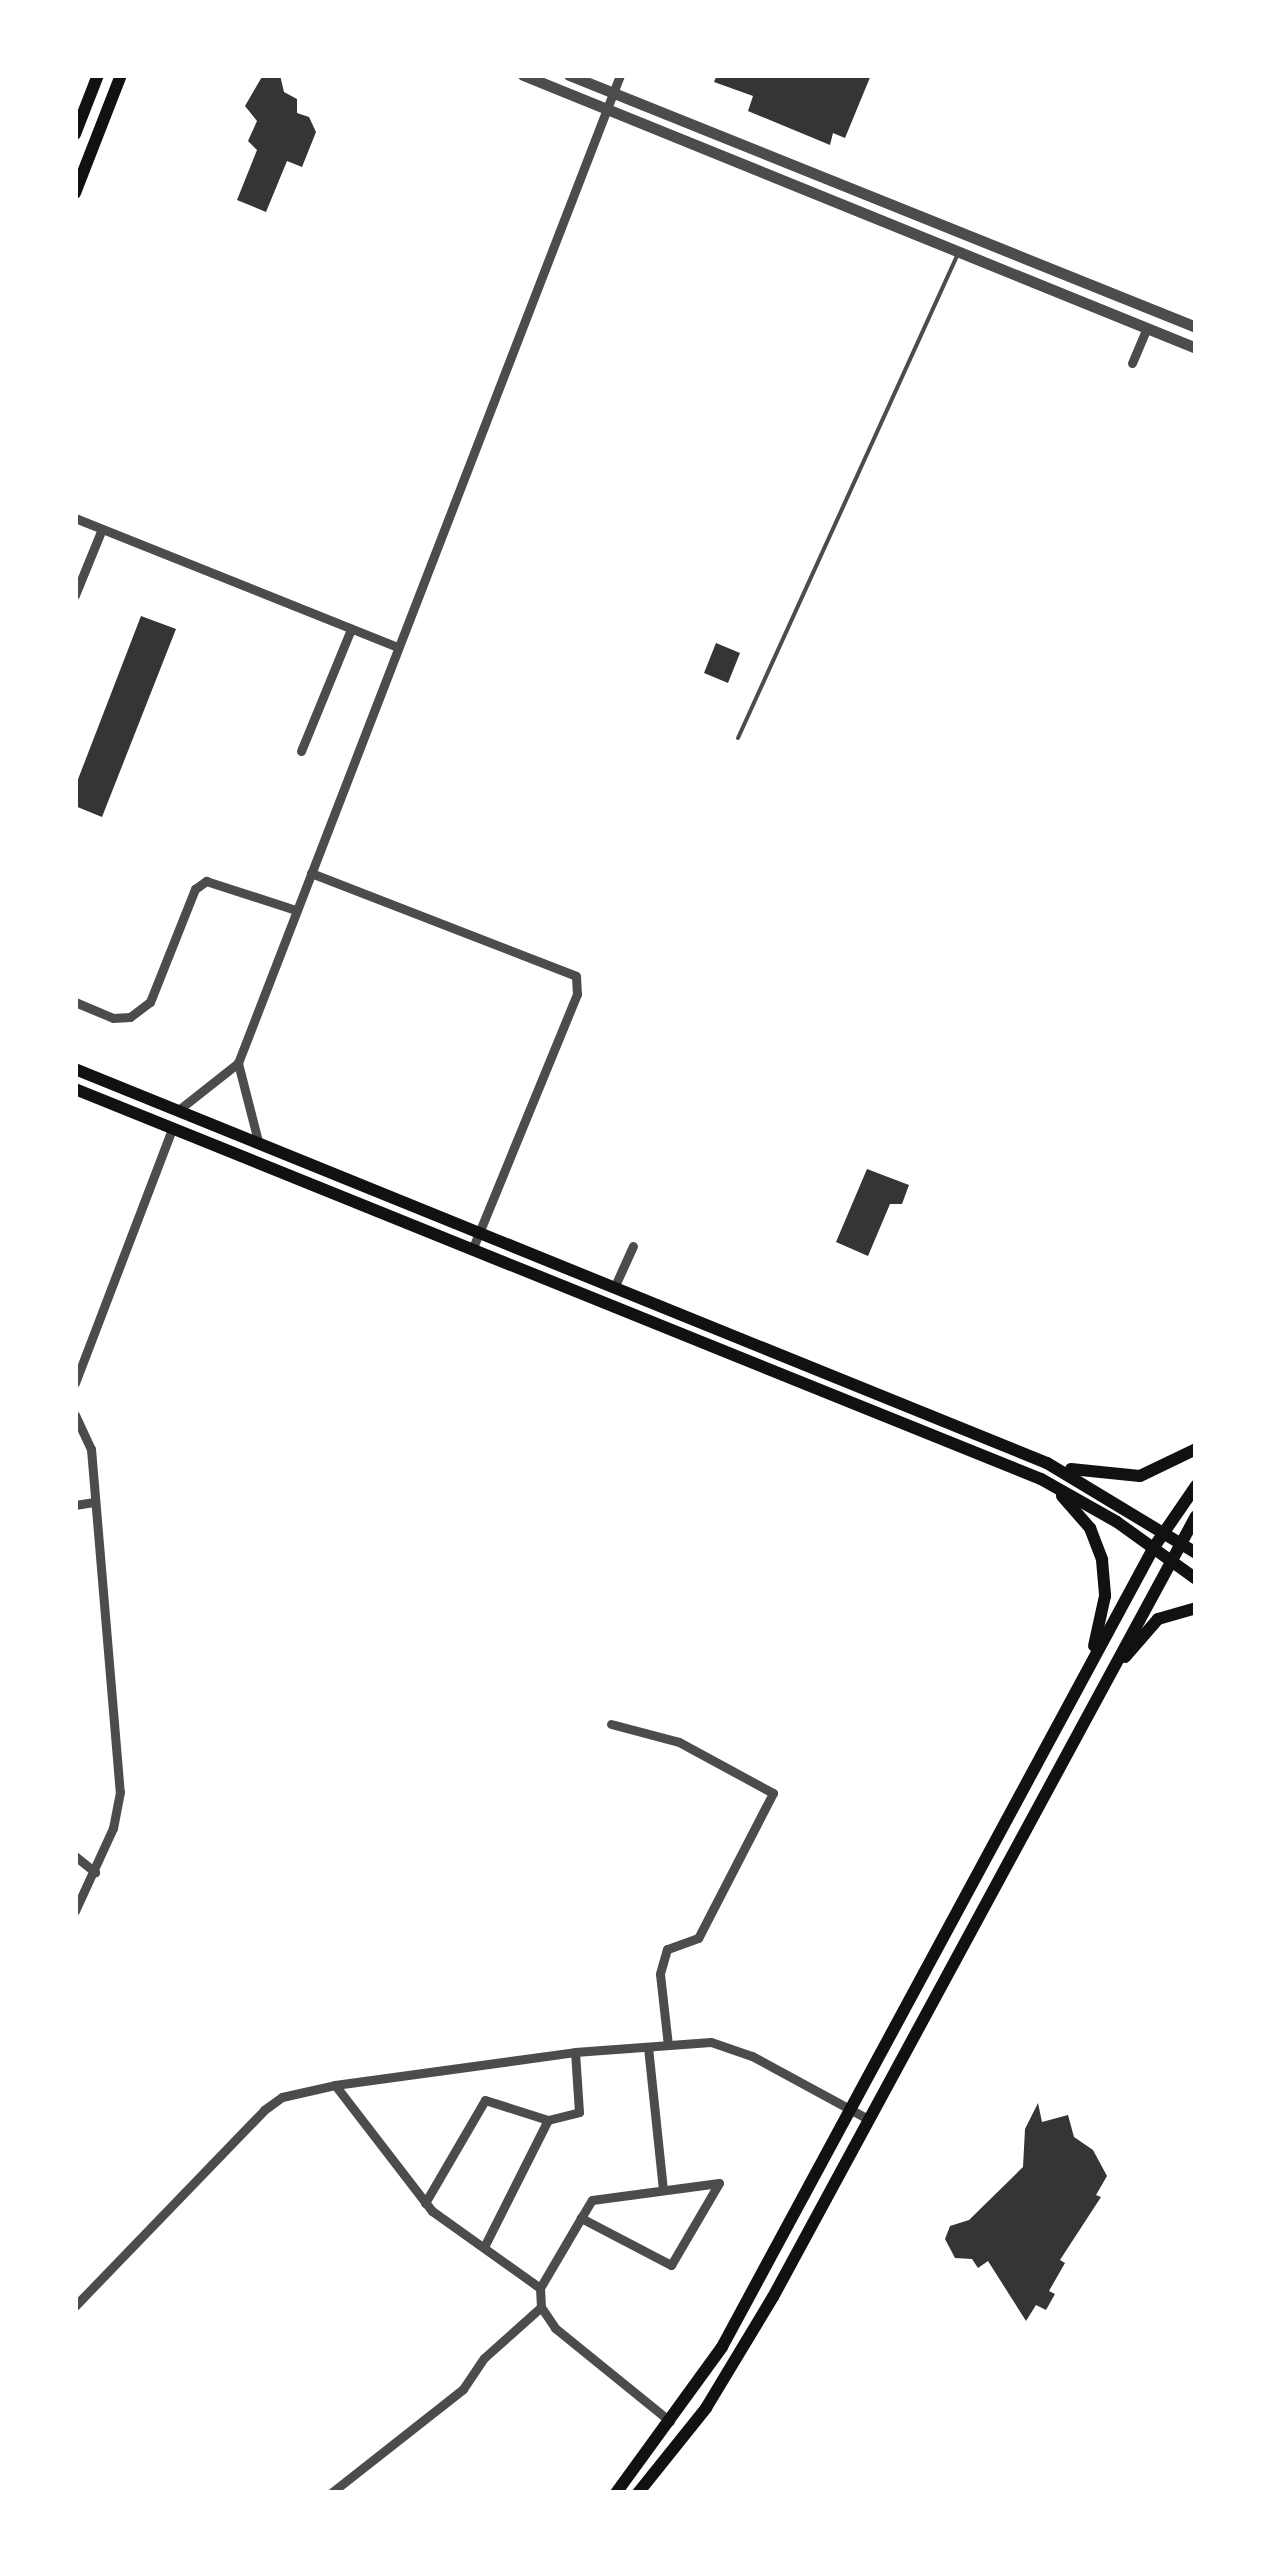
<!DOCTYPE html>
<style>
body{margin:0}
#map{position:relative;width:1271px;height:2568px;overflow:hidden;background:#fff;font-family:"DM Sans",sans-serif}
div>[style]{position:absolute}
.building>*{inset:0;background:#353535}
.service>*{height:4px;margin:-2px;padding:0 2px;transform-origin:2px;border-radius:2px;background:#4c4c4c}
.minor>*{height:9px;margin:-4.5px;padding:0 4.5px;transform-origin:4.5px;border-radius:4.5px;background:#4c4c4c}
.tertiary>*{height:11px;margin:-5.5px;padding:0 5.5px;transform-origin:5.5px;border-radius:5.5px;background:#4c4c4c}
.secondary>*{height:12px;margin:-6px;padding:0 6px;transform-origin:6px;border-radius:6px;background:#111}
span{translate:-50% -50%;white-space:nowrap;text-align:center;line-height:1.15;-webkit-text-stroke:10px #fff;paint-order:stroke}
.frame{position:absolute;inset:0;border:78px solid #fff;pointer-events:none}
</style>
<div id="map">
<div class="building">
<div style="clip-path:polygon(263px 75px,280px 75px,284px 92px,297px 99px,297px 113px,309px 117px,316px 132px,302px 167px,287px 161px,266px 212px,237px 200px,257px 150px,248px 141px,257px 121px,245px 106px)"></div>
<div style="clip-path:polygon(717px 75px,871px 75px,845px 138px,833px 133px,830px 145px,748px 111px,753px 96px,714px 82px)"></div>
<div style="clip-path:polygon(141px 616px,176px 629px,102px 817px,75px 806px,75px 787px)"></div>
<div style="clip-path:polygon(716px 643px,740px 653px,728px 683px,704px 673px)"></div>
<div style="clip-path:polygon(867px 1169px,909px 1185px,902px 1204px,890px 1204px,868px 1256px,836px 1242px)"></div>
<div style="clip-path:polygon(1038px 2103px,1042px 2122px,1068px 2115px,1074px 2137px,1093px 2150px,1107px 2176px,1096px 2195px,1101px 2197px,1060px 2260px,1065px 2263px,1049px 2291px,1055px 2294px,1046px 2310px,1036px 2305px,1026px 2321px,988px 2261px,978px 2268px,972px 2259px,955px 2258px,945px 2239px,950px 2226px,969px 2220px,1023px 2167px,1025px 2129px)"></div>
</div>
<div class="service">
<div style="left:738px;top:738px;width:529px;rotate:-65.57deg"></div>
</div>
<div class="minor">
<div style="left:1132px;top:363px;width:38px;rotate:-67deg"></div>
<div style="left:75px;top:518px;width:347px;rotate:21.8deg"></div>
<div style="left:75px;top:595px;width:71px;rotate:-67.8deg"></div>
<div style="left:301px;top:751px;width:132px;rotate:-67.7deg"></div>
<div style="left:311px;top:873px;width:284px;rotate:21.2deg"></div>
<div style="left:576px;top:976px;width:18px;rotate:87deg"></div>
<div style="left:577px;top:994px;width:274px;rotate:112.3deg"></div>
<div style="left:75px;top:1002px;width:41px;rotate:22.8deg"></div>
<div style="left:113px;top:1018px;width:17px;rotate:-3deg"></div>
<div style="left:130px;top:1017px;width:25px;rotate:-37deg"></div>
<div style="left:150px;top:1002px;width:122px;rotate:-68.3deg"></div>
<div style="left:195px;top:889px;width:14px;rotate:-36deg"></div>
<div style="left:206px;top:881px;width:95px;rotate:17.9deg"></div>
<div style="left:181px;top:1108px;width:73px;rotate:-38.3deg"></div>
<div style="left:258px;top:1141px;width:81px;rotate:-104.4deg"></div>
<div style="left:238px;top:1063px;width:1059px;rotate:-68.86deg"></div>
<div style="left:614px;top:1288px;width:46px;rotate:-65.7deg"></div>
<div style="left:75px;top:1383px;width:274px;rotate:-69.1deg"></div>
<div style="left:75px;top:1415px;width:38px;rotate:65deg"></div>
<div style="left:91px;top:1449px;width:344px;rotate:85.2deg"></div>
<div style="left:120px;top:1792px;width:37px;rotate:101deg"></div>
<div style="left:113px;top:1828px;width:91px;rotate:114.6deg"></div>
<div style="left:75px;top:1505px;width:20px;rotate:-9deg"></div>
<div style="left:611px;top:1724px;width:70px;rotate:14.8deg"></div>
<div style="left:679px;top:1742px;width:107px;rotate:28.5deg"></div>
<div style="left:773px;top:1793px;width:163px;rotate:117.3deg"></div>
<div style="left:698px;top:1938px;width:33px;rotate:160deg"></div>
<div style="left:667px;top:1949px;width:26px;rotate:106deg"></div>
<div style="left:660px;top:1974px;width:71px;rotate:83.6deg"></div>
<div style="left:75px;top:1856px;width:26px;rotate:39deg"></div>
<div style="left:648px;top:2047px;width:143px;rotate:84deg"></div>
<div style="left:719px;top:2183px;width:95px;rotate:120.3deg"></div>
<div style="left:671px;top:2265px;width:102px;rotate:-152.4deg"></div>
<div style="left:581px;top:2218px;width:21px;rotate:-59deg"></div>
<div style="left:592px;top:2200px;width:128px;rotate:-7.6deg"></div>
<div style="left:425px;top:2203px;width:119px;rotate:-59.8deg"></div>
<div style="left:485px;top:2100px;width:66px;rotate:17.6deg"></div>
<div style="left:548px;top:2120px;width:32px;rotate:-14deg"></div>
<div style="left:579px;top:2112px;width:60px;rotate:-93.8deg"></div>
<div style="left:484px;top:2247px;width:142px;rotate:-63.3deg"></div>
<div style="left:540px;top:2288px;width:81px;rotate:-59.6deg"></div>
<div style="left:75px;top:2306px;width:272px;rotate:-46deg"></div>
<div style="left:264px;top:2110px;width:22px;rotate:-36deg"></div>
<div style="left:282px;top:2097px;width:54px;rotate:-12.8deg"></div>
<div style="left:335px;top:2085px;width:242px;rotate:-7.8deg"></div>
<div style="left:575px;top:2052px;width:136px;rotate:-4.2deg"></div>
<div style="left:711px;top:2042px;width:43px;rotate:18.9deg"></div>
<div style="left:752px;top:2056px;width:132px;rotate:28.5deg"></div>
<div style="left:541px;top:2307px;width:25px;rotate:56deg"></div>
<div style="left:555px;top:2328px;width:148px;rotate:39deg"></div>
<div style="left:331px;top:2493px;width:168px;rotate:-38.2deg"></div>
<div style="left:463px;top:2389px;width:37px;rotate:-56deg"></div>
<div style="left:484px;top:2358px;width:76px;rotate:-41.8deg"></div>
<div style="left:541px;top:2307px;width:19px;rotate:-93deg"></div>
<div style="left:540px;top:2288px;width:133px;rotate:-144.5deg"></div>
<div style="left:432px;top:2211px;width:159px;rotate:-127.6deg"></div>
</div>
<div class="tertiary">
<div style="left:523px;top:75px;width:726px;rotate:22.08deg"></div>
<div style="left:569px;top:75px;width:676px;rotate:21.9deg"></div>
</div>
<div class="secondary">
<div style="left:75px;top:134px;width:63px;rotate:-68.7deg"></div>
<div style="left:75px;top:193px;width:127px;rotate:-68.7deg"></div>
<div style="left:75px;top:1069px;width:1049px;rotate:22.07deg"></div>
<div style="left:1047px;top:1463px;width:174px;rotate:31.1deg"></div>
<div style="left:75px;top:1089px;width:1042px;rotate:21.99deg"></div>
<div style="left:1041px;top:1479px;width:87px;rotate:29.5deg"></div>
<div style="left:1117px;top:1522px;width:97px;rotate:35.8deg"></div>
<div style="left:1071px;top:1469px;width:69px;rotate:5.8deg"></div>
<div style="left:1140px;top:1476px;width:62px;rotate:-25.7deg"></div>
<div style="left:1062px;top:1496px;width:43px;rotate:48.8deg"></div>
<div style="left:1090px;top:1528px;width:34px;rotate:69deg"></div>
<div style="left:1102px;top:1560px;width:36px;rotate:85deg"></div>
<div style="left:1105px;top:1596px;width:51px;rotate:102.4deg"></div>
<div style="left:1125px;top:1657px;width:50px;rotate:-49deg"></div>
<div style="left:1158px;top:1619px;width:40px;rotate:-16deg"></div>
<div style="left:616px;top:2493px;width:180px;rotate:-54deg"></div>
<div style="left:722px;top:2347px;width:909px;rotate:-61.63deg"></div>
<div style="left:1154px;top:1547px;width:74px;rotate:-55.5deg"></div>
<div style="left:638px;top:2493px;width:109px;rotate:-51.3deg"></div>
<div style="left:706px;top:2408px;width:130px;rotate:-58.9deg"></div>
<div style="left:773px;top:2297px;width:888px;rotate:-61.56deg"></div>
</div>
<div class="frame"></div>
</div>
